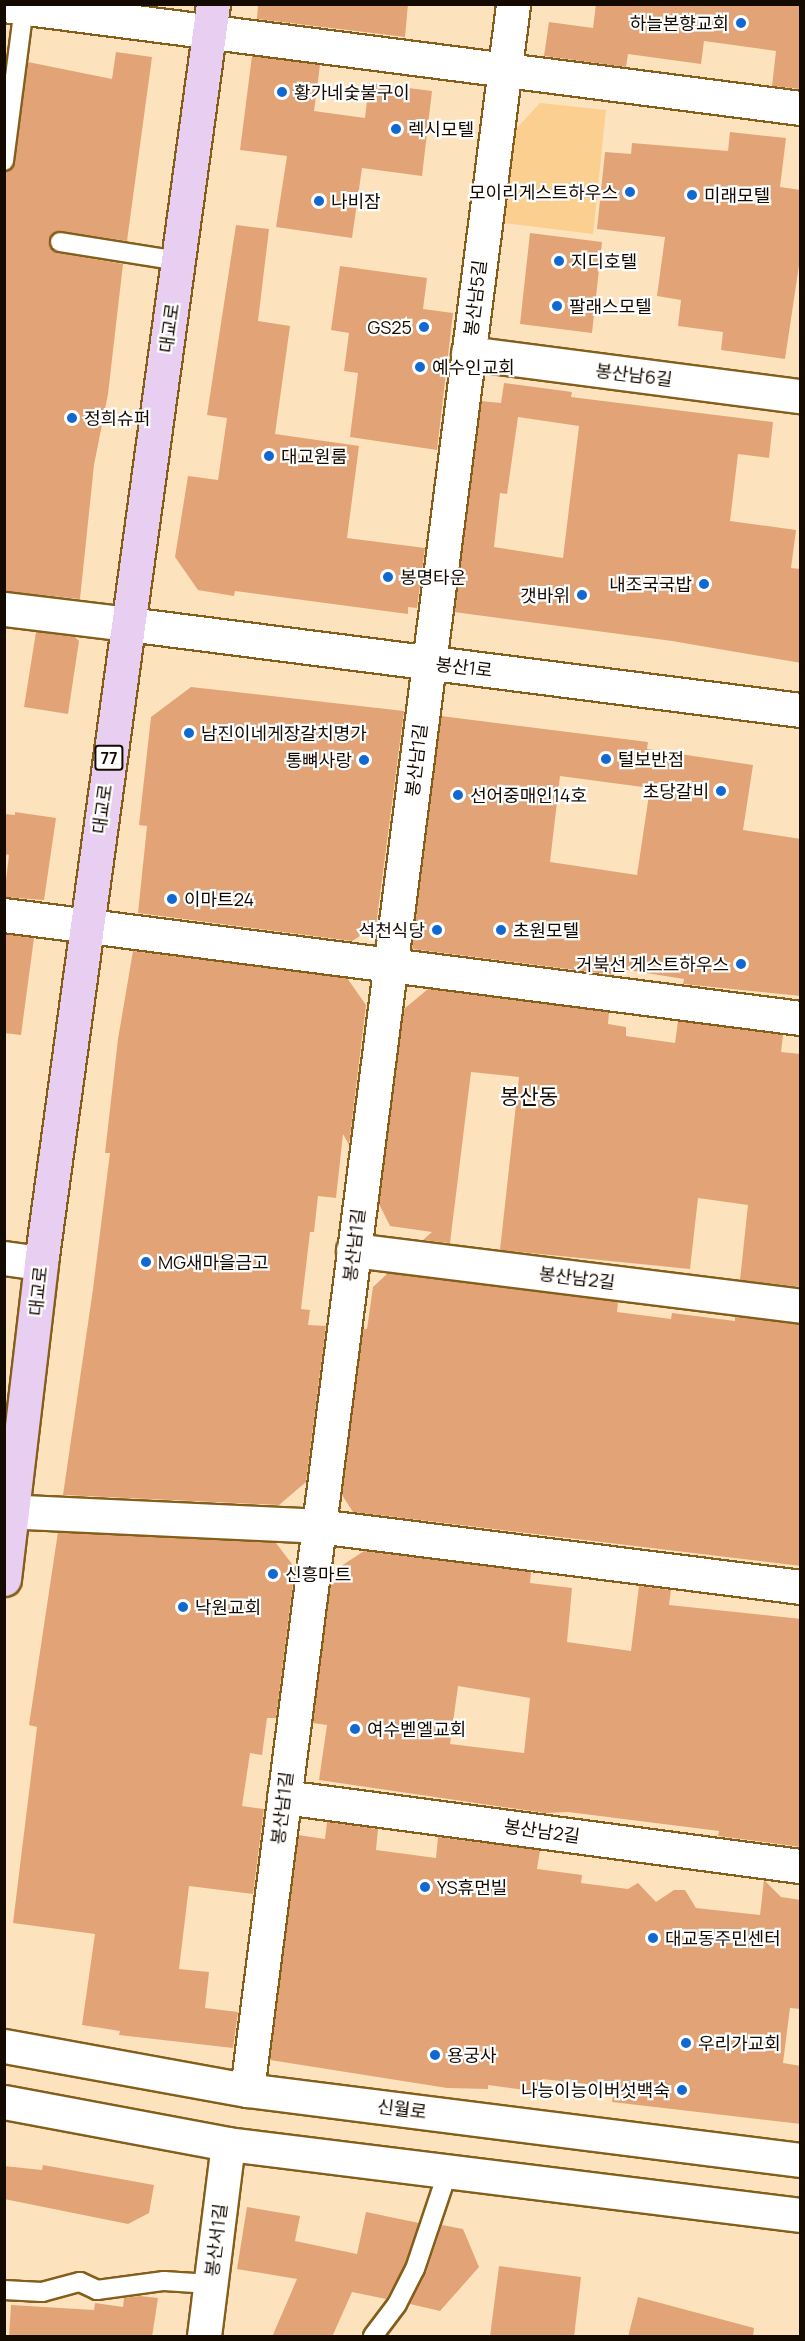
<!DOCTYPE html>
<meta charset="utf-8">
<style>
body{margin:0}
#map{position:relative;width:805px;height:2341px;overflow:hidden;background:#fde3bd;font-family:Manrope,"Noto Sans KR",sans-serif}
div>[style]{position:absolute}
.green>*{inset:0;background:#facf90}
.building>*{inset:0;background:#e2a477}
.roads{filter:drop-shadow(2px 0 #845e1a) drop-shadow(-2px 0 #845e1a) drop-shadow(0 2px #845e1a) drop-shadow(0 -2px #845e1a)}
.service>*{height:18px;margin:-9px;padding:0 9px;transform-origin:9px;border-radius:9px;background:#fff}
.minor>*{height:33px;margin:-16.5px;padding:0 16.5px;transform-origin:16.5px;border-radius:16.5px;background:#fff}
.tertiary>*{height:33px;margin:-16.5px;padding:0 16.5px;transform-origin:16.5px;border-radius:16.5px;background:#fff}
.primary>*{height:33px;margin:-16.5px;padding:0 16.5px;transform-origin:16.5px;border-radius:16.5px;background:#e8cef1}
.dots>*{width:16px;height:16px;translate:-50% -50%;box-sizing:border-box;border:3px solid #fff;border-radius:50%}
span{translate:-50% -50%;white-space:nowrap;text-align:center;line-height:1.15;-webkit-text-stroke:4.5px #fff;paint-order:stroke}
.shield-label span{padding:2px 4px;background:#fff;border:2px solid;border-radius:4px;-webkit-text-stroke-width:0}
.shield-label{font-size:16px;color:#150a00;font-weight:700}
.poi-label{font-size:18px;color:#150a00}
.right{translate:-100% -50%;text-align:right}
.left{translate:0 -50%;text-align:left}
.street-label{font-size:18px;color:#150a00}
.quarter-label{font-size:21px;color:#150a00}
.frame{position:absolute;inset:0;border:6px solid #150a00;pointer-events:none}
</style>
<div id="map">
<div class="green">
<div style="clip-path:polygon(540px 103px,606px 110px,593px 234px,504px 223px,515px 130px)"></div>
</div>
<div class="building">
<div style="clip-path:polygon(258px 4px,408px 4px,405px 37px,257px 19px)"></div>
<div style="clip-path:polygon(596px 4px,801px 4px,801px 89px,772px 86px,776px 51px,704px 41px,701px 64px,628px 54px,626px 67px,544px 56px,549px 22px,593px 28px)"></div>
<div style="clip-path:polygon(116px 52px,152px 57px,127px 241px,61px 231px,52px 234px,49px 241px,58px 253px,123px 264px,108px 394px,94px 465px,80px 599px,4px 591px,4px 172px,15px 162px,28px 62px,112px 79px)"></div>
<div style="clip-path:polygon(252px 56px,320px 65px,314px 111px,365px 118px,369px 83px,432px 91px,422px 176px,362px 168px,352px 238px,276px 227px,287px 156px,240px 150px)"></div>
<div style="clip-path:polygon(730px 132px,786px 138px,780px 187px,801px 190px,801px 252px,785px 359px,721px 350px,723px 332px,678px 326px,681px 300px,657px 296px,665px 237px,597px 229px,605px 152px,631px 154px,632px 143px,728px 151px)"></div>
<div style="clip-path:polygon(236px 225px,269px 229px,258px 321px,290px 326px,275px 434px,359px 446px,347px 538px,425px 548px,417px 608px,408px 607px,408px 614px,235px 591px,234px 596px,198px 590px,175px 557px,188px 476px,218px 480px,227px 418px,207px 415px)"></div>
<div style="clip-path:polygon(530px 233px,602px 242px,592px 333px,520px 324px)"></div>
<div style="clip-path:polygon(340px 266px,427px 278px,423px 309px,453px 313px,437px 450px,350px 437px,358px 373px,344px 371px,349px 333px,331px 330px)"></div>
<div style="clip-path:polygon(evenodd,504px 383px,572px 392px,571px 397px,773px 422px,769px 458px,738px 454px,730px 521px,796px 530px,791px 568px,801px 569px,801px 663px,672px 641px,454px 612px,481px 401px,501px 403px,504px 383px,518px 417px,579px 426px,563px 558px,494px 547px,500px 493px,507px 494px,518px 417px)"></div>
<div style="clip-path:polygon(36px 632px,75px 637px,79px 641px,68px 714px,24px 707px)"></div>
<div style="clip-path:polygon(191px 687px,404px 711px,376px 926px,352px 941px,138px 913px,147px 826px,139px 825px,151px 717px)"></div>
<div style="clip-path:polygon(evenodd,441px 716px,648px 742px,647px 749px,753px 765px,743px 830px,801px 839px,801px 996px,683px 984px,684px 979px,615px 968px,614px 975px,412px 949px,441px 716px,560px 776px,650px 788px,637px 875px,550px 862px,560px 776px)"></div>
<div style="clip-path:polygon(15px 812px,56px 818px,44px 900px,4px 897px,9px 855px,4px 854px,4px 814px,15px 815px)"></div>
<div style="clip-path:polygon(4px 934px,34px 938px,21px 1035px,4px 1033px)"></div>
<div style="clip-path:polygon(133px 951px,347px 978px,366px 1005px,349px 1145px,343px 1134px,336px 1198px,318px 1196px,314px 1232px,310px 1232px,301px 1309px,310px 1310px,308px 1325px,326px 1326px,306px 1482px,279px 1505px,63px 1495px,93px 1289px,110px 1153px,105px 1153px,118px 1039px)"></div>
<div style="clip-path:polygon(428px 989px,609px 1012px,608px 1024px,626px 1027px,626px 1036px,675px 1043px,678px 1021px,783px 1035px,781px 1052px,801px 1054px,801px 1287px,740px 1280px,748px 1205px,698px 1198px,690px 1269px,500px 1250px,519px 1077px,471px 1072px,450px 1243px,423px 1240px,432px 1232px,390px 1226px,379px 1204px,404px 1009px)"></div>
<div style="clip-path:polygon(388px 1273px,618px 1302px,617px 1312px,671px 1319px,672px 1313px,735px 1321px,735px 1317px,801px 1324px,801px 1566px,353px 1512px,342px 1495px,363px 1329px,367px 1329px,373px 1287px)"></div>
<div style="clip-path:polygon(58px 1532px,276px 1543px,295px 1568px,276px 1718px,267px 1718px,262px 1755px,250px 1753px,242px 1806px,264px 1809px,253px 1894px,189px 1886px,179px 1969px,209px 1972px,205px 2008px,238px 2012px,233px 2048px,119px 2035px,120px 2031px,82px 2025px,95px 1934px,13px 1923px,37px 1727px,29px 1725px)"></div>
<div style="clip-path:polygon(evenodd,364px 1551px,531px 1572px,530px 1583px,572px 1588px,567px 1642px,631px 1651px,639px 1586px,671px 1590px,669px 1605px,801px 1619px,801px 1847px,718px 1836px,719px 1831px,568px 1812px,545px 1813px,319px 1780px,327px 1725px,313px 1723px,332px 1572px,364px 1551px,458px 1686px,530px 1698px,524px 1753px,450px 1744px,458px 1686px)"></div>
<div style="clip-path:polygon(327px 1822px,378px 1829px,376px 1850px,436px 1858px,438px 1837px,540px 1850px,537px 1869px,582px 1875px,581px 1883px,628px 1889px,638px 1883px,656px 1902px,674px 1890px,685px 1890px,696px 1908px,760px 1915px,764px 1880px,781px 1897px,801px 1900px,801px 2009px,790px 2008px,783px 2063px,801px 2066px,801px 2124px,612px 2102px,614px 2087px,542px 2079px,541px 2092px,488px 2085px,488px 2089px,447px 2088px,270px 2060px,298px 1835px,325px 1839px)"></div>
<div style="clip-path:polygon(43px 2165px,154px 2185px,149px 2213px,128px 2224px,4px 2199px,4px 2166px,42px 2170px)"></div>
<div style="clip-path:polygon(247px 2207px,300px 2216px,295px 2241px,357px 2254px,366px 2212px,419px 2223px,405px 2265px,386px 2299px,352px 2292px,332px 2337px,272px 2337px,297px 2279px,237px 2269px)"></div>
<div style="clip-path:polygon(442px 2225px,463px 2229px,479px 2267px,440px 2311px,410px 2304px,426px 2273px)"></div>
<div style="clip-path:polygon(499px 2266px,581px 2277px,574px 2337px,490px 2337px)"></div>
<div style="clip-path:polygon(140px 2296px,158px 2298px,152px 2337px,9px 2337px,11px 2305px,94px 2310px,95px 2303px,123px 2307px,124px 2298px)"></div>
<div style="clip-path:polygon(638px 2297px,754px 2328px,753px 2337px,628px 2337px)"></div>
</div>
<div class="roads">
<div class="service">
<div style="left:4px;top:161px;width:154px;rotate:-82.6deg"></div>
<div style="left:60px;top:242px;width:120px;rotate:9.1deg"></div>
<div style="left:4px;top:2290px;width:38px;rotate:3deg"></div>
<div style="left:42px;top:2292px;width:39px;rotate:-15deg"></div>
<div style="left:80px;top:2282px;width:19px;rotate:25deg"></div>
<div style="left:97px;top:2290px;width:68px;rotate:-7.7deg"></div>
<div style="left:164px;top:2281px;width:46px;rotate:3.7deg"></div>
<div style="left:373px;top:2336px;width:40px;rotate:-53deg"></div>
<div style="left:397px;top:2304px;width:39px;rotate:-63deg"></div>
<div style="left:415px;top:2269px;width:103px;rotate:-71.4deg"></div>
</div>
<div class="minor">
<div style="left:4px;top:5px;width:803px;rotate:7.37deg"></div>
<div style="left:468px;top:353px;width:335px;rotate:7.4deg"></div>
<div style="left:4px;top:609px;width:125px;rotate:6.9deg"></div>
<div style="left:4px;top:915px;width:803px;rotate:7.37deg"></div>
<div style="left:353px;top:1250px;width:450px;rotate:7.1deg"></div>
<div style="left:4px;top:1258px;width:37px;rotate:8deg"></div>
<div style="left:4px;top:1511px;width:314px;rotate:2.7deg"></div>
<div style="left:318px;top:1526px;width:486px;rotate:7.2deg"></div>
<div style="left:284px;top:1797px;width:521px;rotate:7.62deg"></div>
<div style="left:247px;top:2090px;width:2103px;rotate:-82.73deg"></div>
<div style="left:204px;top:2336px;width:193px;rotate:-82.9deg"></div>
</div>
<div class="tertiary">
<div style="left:128px;top:624px;width:677px;rotate:7.29deg"></div>
<div style="left:4px;top:2046px;width:247px;rotate:10.3deg"></div>
<div style="left:247px;top:2090px;width:557px;rotate:7.21deg"></div>
<div style="left:4px;top:2102px;width:228px;rotate:10.6deg"></div>
<div style="left:228px;top:2144px;width:576px;rotate:7.08deg"></div>
</div>
<div class="primary">
<div style="left:4px;top:1579px;width:318px;rotate:-83.3deg"></div>
<div style="left:41px;top:1263px;width:1271px;rotate:-82.22deg"></div>
</div>
</div>
<div class="dots">
<div style="left:741px;top:23px;background:#1268d1"></div>
<div style="left:282px;top:92px;background:#1268d1"></div>
<div style="left:396px;top:129px;background:#1268d1"></div>
<div style="left:630px;top:192px;background:#1268d1"></div>
<div style="left:692px;top:195px;background:#1268d1"></div>
<div style="left:319px;top:201px;background:#1268d1"></div>
<div style="left:559px;top:261px;background:#1268d1"></div>
<div style="left:557px;top:306px;background:#1268d1"></div>
<div style="left:424px;top:327px;background:#1268d1"></div>
<div style="left:420px;top:367px;background:#1268d1"></div>
<div style="left:72px;top:418px;background:#1268d1"></div>
<div style="left:269px;top:456px;background:#1268d1"></div>
<div style="left:388px;top:577px;background:#1268d1"></div>
<div style="left:704px;top:584px;background:#1268d1"></div>
<div style="left:582px;top:595px;background:#1268d1"></div>
<div style="left:189px;top:733px;background:#1268d1"></div>
<div style="left:606px;top:759px;background:#1268d1"></div>
<div style="left:364px;top:760px;background:#1268d1"></div>
<div style="left:721px;top:791px;background:#1268d1"></div>
<div style="left:458px;top:795px;background:#1268d1"></div>
<div style="left:172px;top:899px;background:#1268d1"></div>
<div style="left:437px;top:930px;background:#1268d1"></div>
<div style="left:501px;top:930px;background:#1268d1"></div>
<div style="left:741px;top:964px;background:#1268d1"></div>
<div style="left:146px;top:1262px;background:#1268d1"></div>
<div style="left:273px;top:1574px;background:#1268d1"></div>
<div style="left:183px;top:1607px;background:#1268d1"></div>
<div style="left:355px;top:1729px;background:#1268d1"></div>
<div style="left:425px;top:1887px;background:#1268d1"></div>
<div style="left:653px;top:1938px;background:#1268d1"></div>
<div style="left:686px;top:2043px;background:#1268d1"></div>
<div style="left:435px;top:2055px;background:#1268d1"></div>
<div style="left:682px;top:2090px;background:#1268d1"></div>
</div>
<div class="shield-label">
<span style="left:109px;top:758px">77</span>
</div>
<div class="poi-label">
<span class="right" style="left:729px;top:23px">하늘본향교회</span>
<span class="left" style="left:294px;top:92px">황가네숯불구이</span>
<span class="left" style="left:408px;top:129px">렉시모텔</span>
<span class="right" style="left:618px;top:192px">모이리게스트하우스</span>
<span class="left" style="left:704px;top:195px">미래모텔</span>
<span class="left" style="left:331px;top:201px">나비잠</span>
<span class="left" style="left:571px;top:261px">지디호텔</span>
<span class="left" style="left:569px;top:306px">팔래스모텔</span>
<span class="right" style="left:412px;top:327px">GS25</span>
<span class="left" style="left:432px;top:367px">예수인교회</span>
<span class="left" style="left:84px;top:418px">정희슈퍼</span>
<span class="left" style="left:281px;top:456px">대교원룸</span>
<span class="left" style="left:400px;top:577px">봉명타운</span>
<span class="right" style="left:692px;top:584px">내조국국밥</span>
<span class="right" style="left:570px;top:595px">갯바위</span>
<span class="left" style="left:201px;top:733px">남진이네게장갈치명가</span>
<span class="left" style="left:618px;top:759px">털보반점</span>
<span class="right" style="left:352px;top:760px">통뼈사랑</span>
<span class="right" style="left:709px;top:791px">초당갈비</span>
<span class="left" style="left:470px;top:795px">선어중매인14호</span>
<span class="left" style="left:184px;top:899px">이마트24</span>
<span class="right" style="left:425px;top:930px">석천식당</span>
<span class="left" style="left:513px;top:930px">초원모텔</span>
<span class="right" style="left:729px;top:964px">거북선 게스트하우스</span>
<span class="left" style="left:158px;top:1262px">MG새마을금고</span>
<span class="left" style="left:285px;top:1574px">신흥마트</span>
<span class="left" style="left:195px;top:1607px">낙원교회</span>
<span class="left" style="left:367px;top:1729px">여수벧엘교회</span>
<span class="left" style="left:437px;top:1887px">YS휴먼빌</span>
<span class="left" style="left:665px;top:1938px">대교동주민센터</span>
<span class="left" style="left:698px;top:2043px">우리가교회</span>
<span class="left" style="left:447px;top:2055px">용궁사</span>
<span class="right" style="left:670px;top:2090px">나능이능이버섯백숙</span>
</div>
<div class="street-label">
<span style="left:475px;top:298px;rotate:-83deg">봉산남5길</span>
<span style="left:169px;top:328px;rotate:-82deg">대교로</span>
<span style="left:634px;top:375px;rotate:7deg">봉산남6길</span>
<span style="left:464px;top:667px;rotate:7deg">봉산1로</span>
<span style="left:416px;top:760px;rotate:-83deg">봉산남1길</span>
<span style="left:102px;top:809px;rotate:-82deg">대교로</span>
<span style="left:354px;top:1245px;rotate:-83deg">봉산남1길</span>
<span style="left:577px;top:1278px;rotate:7deg">봉산남2길</span>
<span style="left:38px;top:1291px;rotate:-84deg">대교로</span>
<span style="left:282px;top:1808px;rotate:-83deg">봉산남1길</span>
<span style="left:542px;top:1831px;rotate:8deg">봉산남2길</span>
<span style="left:402px;top:2109px;rotate:7deg">신월로</span>
<span style="left:216px;top:2240px;rotate:-83deg">봉산서1길</span>
</div>
<div class="quarter-label">
<span style="left:529px;top:1096px">봉산동</span>
</div>
<div class="frame"></div>
</div>
